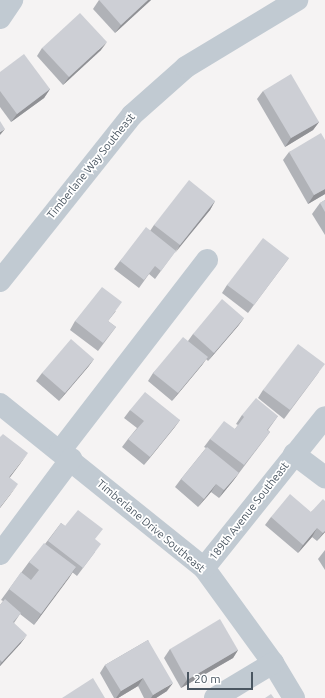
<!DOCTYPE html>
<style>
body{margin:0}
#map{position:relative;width:325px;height:698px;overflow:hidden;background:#f5f3f3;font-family:Ubuntu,sans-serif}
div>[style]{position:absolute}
.minor>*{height:22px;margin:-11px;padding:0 11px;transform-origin:11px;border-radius:11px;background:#c1cad2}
.wall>*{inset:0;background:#b0b2b7}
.shaded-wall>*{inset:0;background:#909195}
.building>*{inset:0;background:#cdcfd5}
span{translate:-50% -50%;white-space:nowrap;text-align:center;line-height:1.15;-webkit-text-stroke:3.5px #fff;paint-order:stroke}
.street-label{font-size:11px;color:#4a5661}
.scale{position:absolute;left:187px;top:672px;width:66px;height:18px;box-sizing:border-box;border:2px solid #4a5661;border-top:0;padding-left:5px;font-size:12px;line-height:14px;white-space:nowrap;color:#4a5661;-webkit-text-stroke:3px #fff;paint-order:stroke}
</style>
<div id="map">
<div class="minor">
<div style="left:0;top:18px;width:22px;rotate:-56deg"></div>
<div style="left:0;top:281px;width:212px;rotate:-51.5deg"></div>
<div style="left:132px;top:115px;width:72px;rotate:-41.6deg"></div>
<div style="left:186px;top:67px;width:130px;rotate:-31.1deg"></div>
<div style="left:0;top:404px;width:262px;rotate:38.8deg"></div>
<div style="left:204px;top:568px;width:117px;rotate:54deg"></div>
<div style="left:273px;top:663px;width:41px;rotate:59deg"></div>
<div style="left:60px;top:451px;width:241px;rotate:-52.4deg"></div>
<div style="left:294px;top:454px;width:39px;rotate:37deg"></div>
<div style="left:0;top:554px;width:119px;rotate:-53.2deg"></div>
<div style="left:204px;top:568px;width:193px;rotate:-51.3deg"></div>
<div style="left:215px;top:698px;width:68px;rotate:-31.1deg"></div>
</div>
<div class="wall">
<div style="clip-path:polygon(99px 0,151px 0,115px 33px,93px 9px)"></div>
<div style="clip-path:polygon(42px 48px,101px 50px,63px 85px,37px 56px)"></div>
<div style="clip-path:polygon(0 72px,50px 89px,44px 98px,11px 122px,0 107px)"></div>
<div style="clip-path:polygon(263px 91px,319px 122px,313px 130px,285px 147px,257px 99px)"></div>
<div style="clip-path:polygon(325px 140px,325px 194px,308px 204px,283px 160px,289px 152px)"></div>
<div style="clip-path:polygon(325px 200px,325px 235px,312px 214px,320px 203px)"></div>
<div style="clip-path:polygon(215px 201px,210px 210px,174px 253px,155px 279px,149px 274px,139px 288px,114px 269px,120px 261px,150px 231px,154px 225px)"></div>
<div style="clip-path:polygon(289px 258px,248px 313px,222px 293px,227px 285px)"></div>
<div style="clip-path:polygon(116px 311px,108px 321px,116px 327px,98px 351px,70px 330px,75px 321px)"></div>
<div style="clip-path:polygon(244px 318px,238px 326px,208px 361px,206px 359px,202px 365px,172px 401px,148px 381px,153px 373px,188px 341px,193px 334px)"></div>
<div style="clip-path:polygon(94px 359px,88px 367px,59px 401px,36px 381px,42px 373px)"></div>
<div style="clip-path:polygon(319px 372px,284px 419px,258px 398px,263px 390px)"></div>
<div style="clip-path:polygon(130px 410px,180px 420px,174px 428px,144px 465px,122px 447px,128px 439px,137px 428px,124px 418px)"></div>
<div style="clip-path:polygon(242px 415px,278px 416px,268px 430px,270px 432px,264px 440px,233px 481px,219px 498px,211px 492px,198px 507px,175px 487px,181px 479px,206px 448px,204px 447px,210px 439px,235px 429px,238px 425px,236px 424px)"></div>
<div style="clip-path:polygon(325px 501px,325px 532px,317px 541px,312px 537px,298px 553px,265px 525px,271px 517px,311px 512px)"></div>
<div style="clip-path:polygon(61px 523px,65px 526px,95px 539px,95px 552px,77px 576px,72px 572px,34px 625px,20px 614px,14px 623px,21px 643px,0 666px,0 605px,3px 601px,1px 600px,29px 562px,45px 544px)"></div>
<div style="clip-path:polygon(325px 550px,325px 570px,318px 559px)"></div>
<div style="clip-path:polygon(148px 640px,167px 691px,156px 698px,144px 698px,138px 686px,118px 698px,114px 698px,100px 673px,105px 665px)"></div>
<div style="clip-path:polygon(170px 649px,238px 650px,233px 658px,181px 688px,164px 658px)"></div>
</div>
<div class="shaded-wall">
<div style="clip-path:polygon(148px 0,151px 0,115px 33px,121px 25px)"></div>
<div style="clip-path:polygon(107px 42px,101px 50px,63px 85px,69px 77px)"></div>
<div style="clip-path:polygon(50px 89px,44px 98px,11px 122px,17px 114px)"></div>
<div style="clip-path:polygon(319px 122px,313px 130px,285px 147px,291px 138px)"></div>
<div style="clip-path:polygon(5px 129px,0 135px,0 132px)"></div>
<div style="clip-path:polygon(325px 189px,325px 194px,308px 204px,314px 195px)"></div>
<div style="clip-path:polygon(215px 201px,210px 210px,175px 253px,180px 245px)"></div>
<div style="clip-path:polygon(244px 318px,238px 326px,208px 361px,214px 353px)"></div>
<div style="clip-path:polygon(208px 357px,202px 365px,172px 401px,178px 393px)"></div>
<div style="clip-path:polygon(94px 359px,88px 367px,59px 401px,65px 393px)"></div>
<div style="clip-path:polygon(180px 420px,174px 428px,144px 465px,150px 457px)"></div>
<div style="clip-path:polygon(270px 432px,233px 481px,219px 498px,224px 490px,239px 473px)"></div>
<div style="clip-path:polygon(28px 453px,20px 464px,2px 488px,9px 477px)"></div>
<div style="clip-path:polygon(18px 484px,10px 495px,0 508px,0 507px)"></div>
<div style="clip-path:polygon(216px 484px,211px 492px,198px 507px,204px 499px)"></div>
<div style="clip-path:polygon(317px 528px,312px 537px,298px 553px,303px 545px)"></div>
<div style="clip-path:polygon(325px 531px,325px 532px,317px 541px,323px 533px)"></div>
<div style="clip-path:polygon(76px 567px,69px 578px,34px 625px,41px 614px)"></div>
<div style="clip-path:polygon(27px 635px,21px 643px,0 666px,0 665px,2px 662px)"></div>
<div style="clip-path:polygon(238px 650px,233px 658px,181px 688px,187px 680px)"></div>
<div style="clip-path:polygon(143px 678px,138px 686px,118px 698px,116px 698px,121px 691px)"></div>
<div style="clip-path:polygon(173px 683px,167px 691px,156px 698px,151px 698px,153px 695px)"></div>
</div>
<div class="building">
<div style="clip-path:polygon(99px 0,148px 0,121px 25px)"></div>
<div style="clip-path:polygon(80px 13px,107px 42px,69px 77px,42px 48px)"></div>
<div style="clip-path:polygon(24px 54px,50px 89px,17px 114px,0 91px,0 72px)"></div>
<div style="clip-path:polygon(291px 74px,319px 122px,291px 138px,263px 91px)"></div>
<div style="clip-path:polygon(0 121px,5px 129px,0 132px)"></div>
<div style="clip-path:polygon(321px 133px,325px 140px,325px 189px,314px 195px,289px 152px)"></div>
<div style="clip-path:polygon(189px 180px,215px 201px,180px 245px,154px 225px)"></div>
<div style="clip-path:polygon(325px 200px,325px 212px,320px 203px)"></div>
<div style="clip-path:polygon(146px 227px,176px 251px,161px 271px,155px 266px,144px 280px,120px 261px)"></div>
<div style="clip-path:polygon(263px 238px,289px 258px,254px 305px,227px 285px)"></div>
<div style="clip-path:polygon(102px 287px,122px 302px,108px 321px,116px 327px,103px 343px,75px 321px)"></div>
<div style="clip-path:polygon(222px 299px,244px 318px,214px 353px,193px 334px)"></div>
<div style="clip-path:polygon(183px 337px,208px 357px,178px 393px,153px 373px)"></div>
<div style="clip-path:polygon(71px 339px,94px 359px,65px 393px,42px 373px)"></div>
<div style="clip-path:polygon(298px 344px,325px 364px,290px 410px,263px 390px)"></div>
<div style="clip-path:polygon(145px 392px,180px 420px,150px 457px,128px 439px,144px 421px,130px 410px)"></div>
<div style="clip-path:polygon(256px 398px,278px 416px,267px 430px,270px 432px,244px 465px,210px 439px,224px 421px,235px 429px,244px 417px,242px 415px)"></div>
<div style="clip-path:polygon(3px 434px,28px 453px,9px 477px,18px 484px,0 507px,0 437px)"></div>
<div style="clip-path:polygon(207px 447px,239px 473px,224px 490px,216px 484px,204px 499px,181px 479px)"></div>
<div style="clip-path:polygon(290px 494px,311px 512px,323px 499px,325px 501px,325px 531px,323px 533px,317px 528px,303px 545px,271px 517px)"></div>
<div style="clip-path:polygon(78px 510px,103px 529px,95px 539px,101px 544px,83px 568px,48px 541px,61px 523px,65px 526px)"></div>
<div style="clip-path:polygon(44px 543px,76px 567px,41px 614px,9px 589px,21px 572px,31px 580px,39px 570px,29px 562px)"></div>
<div style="clip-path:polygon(5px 599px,21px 613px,13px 622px,27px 635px,2px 662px,0 660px,0 605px)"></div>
<div style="clip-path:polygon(220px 619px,238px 650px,187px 680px,170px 649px)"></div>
<div style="clip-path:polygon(148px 640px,173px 683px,153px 695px,143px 678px,121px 691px,105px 665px)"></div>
<div style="clip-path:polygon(93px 678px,105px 698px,62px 698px)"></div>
<div style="clip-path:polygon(271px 694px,274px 698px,265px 698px)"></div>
</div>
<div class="street-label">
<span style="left:91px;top:166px;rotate:-51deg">Timberlane Way Southeast</span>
<span style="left:249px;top:511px;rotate:-52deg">189th Avenue Southeast</span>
<span style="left:151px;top:526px;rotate:40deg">Timberlane Drive Southeast</span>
</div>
<div class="scale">20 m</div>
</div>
